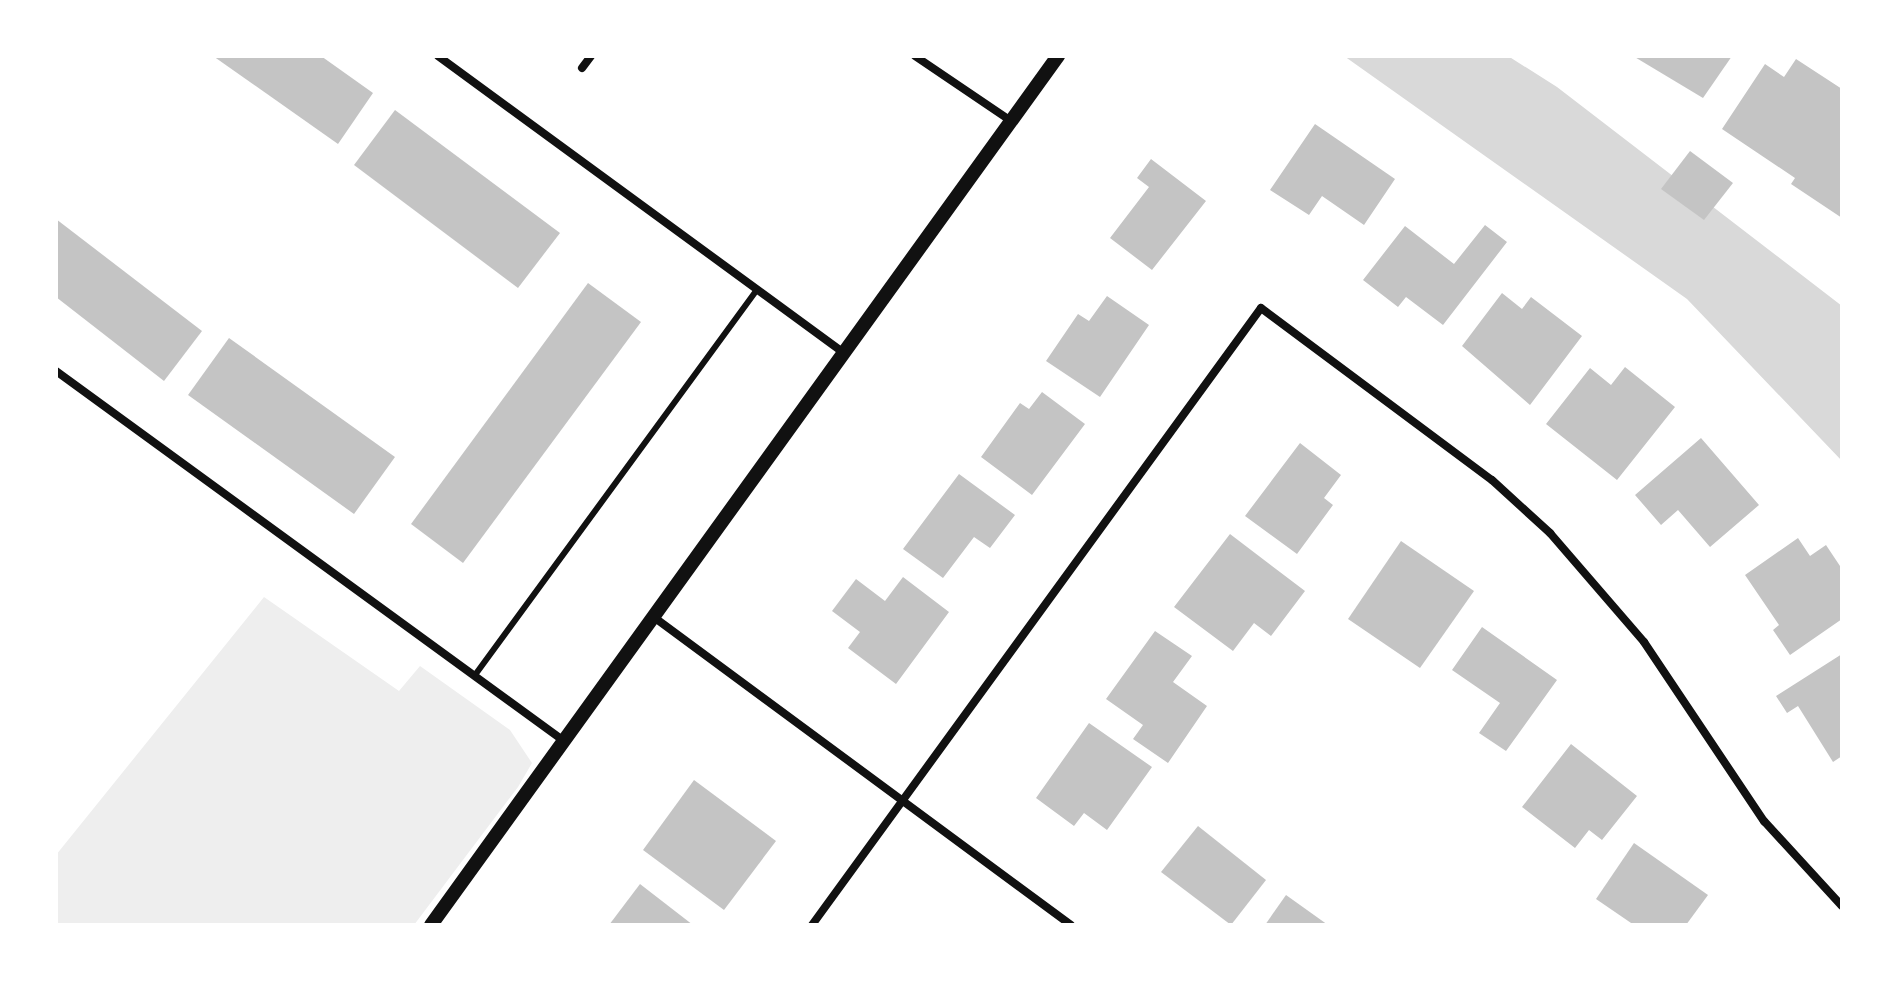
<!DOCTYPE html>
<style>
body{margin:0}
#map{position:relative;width:1898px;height:981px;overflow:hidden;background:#fff;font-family:Quicksand,sans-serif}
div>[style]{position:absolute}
.green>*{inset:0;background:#eee}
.water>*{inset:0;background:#d9d9d9}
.building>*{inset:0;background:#c4c4c4}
.service>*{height:6px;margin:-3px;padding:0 3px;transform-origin:3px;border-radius:3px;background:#111}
.minor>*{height:8px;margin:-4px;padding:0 4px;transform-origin:4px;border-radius:4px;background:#111}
.tertiary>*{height:14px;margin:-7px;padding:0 7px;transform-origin:7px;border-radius:7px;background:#111}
span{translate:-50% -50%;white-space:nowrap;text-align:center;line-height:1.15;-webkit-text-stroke:8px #fff;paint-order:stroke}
.frame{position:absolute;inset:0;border:58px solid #fff;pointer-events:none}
</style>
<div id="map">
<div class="green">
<div style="clip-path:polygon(264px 597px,399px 691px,420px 666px,510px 730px,532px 763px,518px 787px,414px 925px,56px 925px,56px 855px)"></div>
</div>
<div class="water">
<div style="clip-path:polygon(1344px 56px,1508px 56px,1557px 87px,1842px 306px,1842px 461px,1687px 299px)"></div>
</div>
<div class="building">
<div style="clip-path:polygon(213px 56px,321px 56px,373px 93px,338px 144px)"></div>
<div style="clip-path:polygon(1633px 56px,1732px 56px,1703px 98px)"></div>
<div style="clip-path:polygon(1796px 59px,1842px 89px,1842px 218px,1791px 184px,1795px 178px,1722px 129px,1765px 64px,1784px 77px)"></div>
<div style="clip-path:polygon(395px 110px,560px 233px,518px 288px,354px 165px)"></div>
<div style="clip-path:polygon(1315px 124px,1395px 179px,1364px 225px,1322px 196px,1309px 215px,1270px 190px)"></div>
<div style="clip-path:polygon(1690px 151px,1733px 183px,1704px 220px,1661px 189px)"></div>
<div style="clip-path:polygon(1151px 159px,1206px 201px,1152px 270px,1110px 238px,1149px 187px,1137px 178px)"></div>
<div style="clip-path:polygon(56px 219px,202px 331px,164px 381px,56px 297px)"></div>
<div style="clip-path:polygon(1485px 225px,1507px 242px,1443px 325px,1406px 297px,1398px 307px,1363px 280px,1405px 226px,1454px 264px)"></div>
<div style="clip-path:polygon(588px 283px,641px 322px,463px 563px,411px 524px)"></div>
<div style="clip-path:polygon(1502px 293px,1522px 309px,1531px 297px,1582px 336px,1530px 405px,1462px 346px)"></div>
<div style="clip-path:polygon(1107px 296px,1149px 325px,1100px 397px,1046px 361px,1078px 314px,1089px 321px)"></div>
<div style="clip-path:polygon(229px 338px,395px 457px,354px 514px,188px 395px)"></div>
<div style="clip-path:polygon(1625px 367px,1675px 407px,1617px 480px,1546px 424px,1590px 368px,1611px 385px)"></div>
<div style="clip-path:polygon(1042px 392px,1085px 424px,1032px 495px,981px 457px,1020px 403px,1029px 409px)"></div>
<div style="clip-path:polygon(1701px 438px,1759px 505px,1710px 547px,1678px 510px,1661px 525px,1635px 495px)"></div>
<div style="clip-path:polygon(1300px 443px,1341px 475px,1324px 498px,1333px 505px,1297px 554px,1245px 516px)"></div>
<div style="clip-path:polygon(959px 474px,1015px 515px,990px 548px,974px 537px,943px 578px,903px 549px)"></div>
<div style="clip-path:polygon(1230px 534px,1305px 591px,1271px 636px,1254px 623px,1233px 651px,1174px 607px)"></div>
<div style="clip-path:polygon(1798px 538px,1810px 556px,1826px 545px,1842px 569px,1842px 619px,1790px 655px,1773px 630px,1779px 625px,1745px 575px)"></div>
<div style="clip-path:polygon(1401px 541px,1474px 591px,1420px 668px,1348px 619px)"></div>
<div style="clip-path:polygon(903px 577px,949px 612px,896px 684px,848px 648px,860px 632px,832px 611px,856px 579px,885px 601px)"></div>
<div style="clip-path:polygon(1482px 627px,1557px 680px,1506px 751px,1479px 733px,1500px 703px,1452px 670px)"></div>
<div style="clip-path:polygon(1155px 631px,1192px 656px,1173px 682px,1207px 706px,1168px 763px,1133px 739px,1143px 725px,1106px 699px)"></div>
<div style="clip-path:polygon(1842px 654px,1842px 756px,1833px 762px,1798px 706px,1787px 713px,1776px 696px)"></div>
<div style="clip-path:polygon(1089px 723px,1152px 767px,1107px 830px,1084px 813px,1074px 826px,1036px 798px)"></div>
<div style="clip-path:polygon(1571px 744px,1637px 796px,1602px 840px,1589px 830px,1575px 848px,1522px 807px)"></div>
<div style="clip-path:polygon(694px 780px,776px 841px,724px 910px,643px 850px)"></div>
<div style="clip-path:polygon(1198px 826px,1266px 880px,1231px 925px,1161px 872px)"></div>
<div style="clip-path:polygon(1634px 843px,1708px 895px,1686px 925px,1634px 925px,1596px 899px)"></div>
<div style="clip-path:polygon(640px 884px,693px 925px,609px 925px)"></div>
<div style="clip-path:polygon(1286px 895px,1328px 925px,1265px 925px)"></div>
</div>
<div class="service">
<div style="left:475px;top:675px;width:478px;rotate:-53.8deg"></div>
</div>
<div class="minor">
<div style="left:438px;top:56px;width:503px;rotate:36.19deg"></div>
<div style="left:915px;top:56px;width:116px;rotate:34.1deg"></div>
<div style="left:582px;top:68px;width:15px;rotate:-53deg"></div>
<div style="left:56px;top:371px;width:628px;rotate:36.07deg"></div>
<div style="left:655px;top:618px;width:517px;rotate:36.43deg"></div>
<div style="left:812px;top:925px;width:763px;rotate:-53.96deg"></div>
<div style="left:1261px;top:308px;width:288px;rotate:36.7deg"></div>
<div style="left:1492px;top:480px;width:79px;rotate:42.4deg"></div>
<div style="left:1550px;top:533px;width:144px;rotate:49.2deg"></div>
<div style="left:1644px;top:642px;width:216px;rotate:56.2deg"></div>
<div style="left:1764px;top:821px;width:115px;rotate:47.5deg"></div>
</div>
<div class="tertiary">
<div style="left:431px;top:925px;width:1072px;rotate:-54.19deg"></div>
</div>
<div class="frame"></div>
</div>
